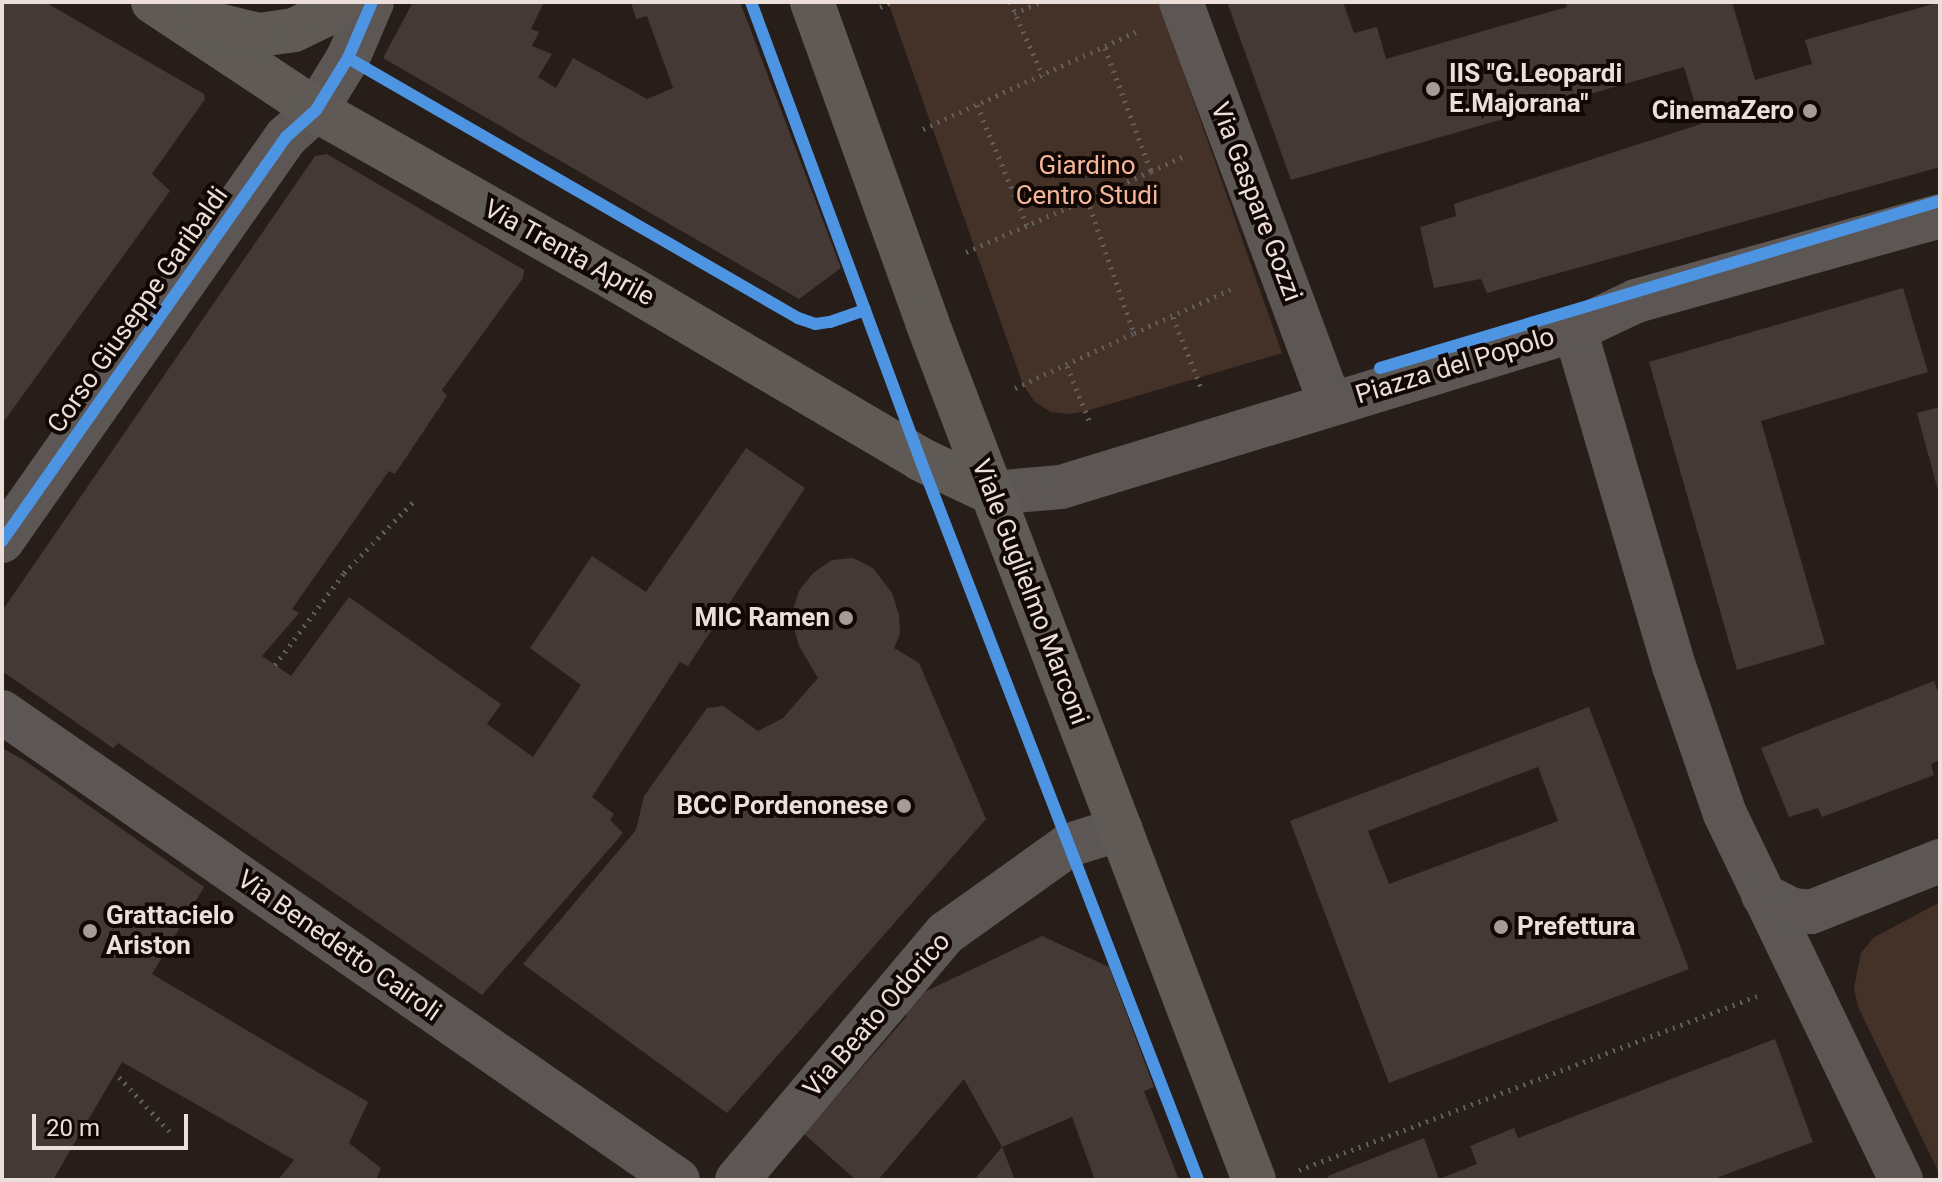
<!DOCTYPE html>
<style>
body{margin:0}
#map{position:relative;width:1942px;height:1182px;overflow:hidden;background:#281e19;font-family:Roboto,sans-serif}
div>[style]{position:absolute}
.green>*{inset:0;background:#443128}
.building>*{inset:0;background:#443934}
.path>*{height:5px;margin-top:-2.5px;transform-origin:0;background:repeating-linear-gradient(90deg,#635d5a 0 2px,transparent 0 8px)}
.street>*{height:44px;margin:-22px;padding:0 22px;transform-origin:22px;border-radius:22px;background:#5c5754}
.secondary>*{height:44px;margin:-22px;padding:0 22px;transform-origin:22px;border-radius:22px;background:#5f5a55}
.cycleway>*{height:12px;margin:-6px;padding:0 6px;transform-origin:6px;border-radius:6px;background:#4d94e3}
.dots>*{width:22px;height:22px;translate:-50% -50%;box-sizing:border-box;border:4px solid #110805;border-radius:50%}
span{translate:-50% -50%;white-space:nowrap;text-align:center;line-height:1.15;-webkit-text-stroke:8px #110805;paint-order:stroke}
.poi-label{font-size:26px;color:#ecdfd9;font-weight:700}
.left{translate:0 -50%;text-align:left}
.right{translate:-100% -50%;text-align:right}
.park-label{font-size:26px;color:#f6b699}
.street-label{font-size:26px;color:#ecdfd9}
.frame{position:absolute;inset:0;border:4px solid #ecdfd9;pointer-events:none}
.scale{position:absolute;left:32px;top:1114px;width:156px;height:36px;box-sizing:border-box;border:4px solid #ecdfd9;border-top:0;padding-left:10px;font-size:24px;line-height:28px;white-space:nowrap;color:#ecdfd9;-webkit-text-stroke:6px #110805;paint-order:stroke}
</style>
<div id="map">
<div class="green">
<div style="clip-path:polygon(888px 2px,1159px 2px,1282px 353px,1086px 411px,1069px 414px,1051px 412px,1035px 402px,1023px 385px)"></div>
<div style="clip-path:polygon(1940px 902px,1940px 1175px,1858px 1007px,1854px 988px,1861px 953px,1873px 938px)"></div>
</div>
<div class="building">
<div style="clip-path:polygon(2px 2px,45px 2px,204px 94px,205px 99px,152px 174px,170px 191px,2px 424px)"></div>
<div style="clip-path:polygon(413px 2px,544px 2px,531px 29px,539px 32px,532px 46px,552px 54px,538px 77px,556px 88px,573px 58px,647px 99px,673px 88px,647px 16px,636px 19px,631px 2px,740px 2px,841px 268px,799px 299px,383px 58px)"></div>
<div style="clip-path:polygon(1227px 2px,1343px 2px,1354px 33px,1377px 27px,1386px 59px,1567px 7px,1566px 2px,1732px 2px,1755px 80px,1812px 64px,1805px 40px,1940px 2px,1940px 167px,1487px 293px,1481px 279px,1434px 288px,1420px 227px,1456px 216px,1454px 204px,1701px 124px,1684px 67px,1291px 180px)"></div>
<div style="clip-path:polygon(327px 154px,524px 270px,523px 278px,442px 390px,447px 396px,395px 474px,389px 471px,292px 609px,299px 613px,262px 656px,291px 676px,349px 597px,501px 704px,487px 724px,533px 757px,581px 685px,530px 648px,592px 556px,646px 592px,746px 448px,805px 488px,688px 666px,680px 662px,592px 797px,614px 814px,610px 820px,623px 833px,482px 995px,118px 743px,113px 748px,2px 671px,2px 611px,315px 156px)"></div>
<div style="clip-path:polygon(1903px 288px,1928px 372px,1761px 421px,1825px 644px,1737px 670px,1649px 362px)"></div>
<div style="clip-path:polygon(1940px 407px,1940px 494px,1939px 494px,1917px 413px)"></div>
<div style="clip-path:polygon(853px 558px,873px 568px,892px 593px,899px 615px,900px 634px,894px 648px,919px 663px,986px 819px,727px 1113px,523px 964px,636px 830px,644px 796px,707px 708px,723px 706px,758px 731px,783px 718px,818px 678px,799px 646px,791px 616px,799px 591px,813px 573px,832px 560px)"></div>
<div style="clip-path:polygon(1934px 681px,1940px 697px,1940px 760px,1931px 764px,1934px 775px,1822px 817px,1818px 808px,1789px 817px,1761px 748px)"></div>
<div style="clip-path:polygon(evenodd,1589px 707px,1689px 969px,1389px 1083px,1290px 821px,1589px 707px,1538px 767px,1558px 821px,1389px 884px,1368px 831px,1538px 767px)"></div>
<div style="clip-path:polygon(2px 748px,27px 762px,204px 887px,152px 974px,368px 1102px,349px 1143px,381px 1168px,376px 1180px,278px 1180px,294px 1160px,122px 1062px,53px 1180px,2px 1180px)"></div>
<div style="clip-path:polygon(1042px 936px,1109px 967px,1154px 1087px,1144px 1091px,1179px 1180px,1095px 1180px,1072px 1117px,1002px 1147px,964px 1079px,878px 1180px,856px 1180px,804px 1134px,907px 1016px,897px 1005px)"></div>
<div style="clip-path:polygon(1775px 1039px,1813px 1142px,1711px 1180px,1329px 1180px,1328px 1176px,1424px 1138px,1439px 1179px,1477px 1164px,1470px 1146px,1514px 1128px,1518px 1138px)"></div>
<div style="clip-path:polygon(1002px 1147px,1015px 1180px,974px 1180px)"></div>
</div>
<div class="path">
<div style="left:1010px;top:2px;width:81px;rotate:66deg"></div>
<div style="left:880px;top:7px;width:12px;rotate:-24deg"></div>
<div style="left:1014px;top:13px;width:29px;rotate:-22deg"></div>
<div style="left:1105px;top:48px;width:131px;rotate:69.5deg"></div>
<div style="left:1151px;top:171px;width:39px;rotate:-24deg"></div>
<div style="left:977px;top:105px;width:130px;rotate:67.4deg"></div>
<div style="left:923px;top:129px;width:239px;rotate:-24.5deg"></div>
<div style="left:1087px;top:199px;width:142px;rotate:70.7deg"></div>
<div style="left:1134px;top:333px;width:112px;rotate:-24.3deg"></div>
<div style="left:966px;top:252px;width:202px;rotate:-23.6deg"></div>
<div style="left:1173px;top:317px;width:79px;rotate:68.3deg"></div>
<div style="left:1067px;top:366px;width:61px;rotate:68deg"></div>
<div style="left:1015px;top:388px;width:131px;rotate:-24.8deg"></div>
<div style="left:275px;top:665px;width:115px;rotate:-53.1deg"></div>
<div style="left:344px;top:573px;width:100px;rotate:-45.8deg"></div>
<div style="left:119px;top:1077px;width:74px;rotate:47.2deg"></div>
<div style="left:1299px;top:1170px;width:490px;rotate:-20.8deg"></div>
</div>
<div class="street">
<div style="left:1181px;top:2px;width:428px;rotate:69.6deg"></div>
<div style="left:1575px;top:330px;width:353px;rotate:73.6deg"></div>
<div style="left:1675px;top:669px;width:153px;rotate:71deg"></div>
<div style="left:1725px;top:814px;width:406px;rotate:64.3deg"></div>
<div style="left:992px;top:493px;width:69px;rotate:-5deg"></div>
<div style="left:1061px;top:487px;width:537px;rotate:-16.99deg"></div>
<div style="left:1575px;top:330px;width:68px;rotate:-25.4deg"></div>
<div style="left:1636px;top:301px;width:316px;rotate:-15.6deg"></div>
<div style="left:2px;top:541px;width:494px;rotate:-54.9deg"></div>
<div style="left:286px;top:137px;width:40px;rotate:-42deg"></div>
<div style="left:316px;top:110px;width:61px;rotate:-58.4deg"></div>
<div style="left:348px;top:58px;width:61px;rotate:-66.8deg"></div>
<div style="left:2px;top:712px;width:822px;rotate:34.7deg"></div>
<div style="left:1763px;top:895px;width:34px;rotate:27deg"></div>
<div style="left:1793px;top:910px;width:18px;rotate:6deg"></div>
<div style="left:1811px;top:912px;width:139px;rotate:-21.6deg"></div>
<div style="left:737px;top:1180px;width:324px;rotate:-49.8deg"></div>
<div style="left:946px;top:933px;width:151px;rotate:-35.6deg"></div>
<div style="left:1069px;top:845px;width:54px;rotate:-17.1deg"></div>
</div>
<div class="secondary">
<div style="left:153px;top:2px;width:196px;rotate:33.5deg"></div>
<div style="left:316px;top:110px;width:343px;rotate:29.5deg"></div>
<div style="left:615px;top:279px;width:354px;rotate:30.5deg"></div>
<div style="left:920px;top:459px;width:80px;rotate:25.3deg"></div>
<div style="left:812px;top:2px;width:340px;rotate:70.2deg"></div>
<div style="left:927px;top:322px;width:918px;rotate:69.14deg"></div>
<div style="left:201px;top:21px;width:60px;rotate:13.6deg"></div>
<div style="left:259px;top:35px;width:35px;rotate:-8deg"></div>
<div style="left:294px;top:30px;width:39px;rotate:-26deg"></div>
<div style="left:329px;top:13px;width:16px;rotate:-45deg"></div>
</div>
<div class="cycleway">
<div style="left:751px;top:2px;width:487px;rotate:69.7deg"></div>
<div style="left:920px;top:459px;width:773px;rotate:68.91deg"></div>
<div style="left:348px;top:58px;width:520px;rotate:30.02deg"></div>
<div style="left:798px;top:318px;width:18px;rotate:19deg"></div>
<div style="left:815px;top:324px;width:15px;rotate:-8deg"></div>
<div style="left:830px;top:322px;width:37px;rotate:-19deg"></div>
<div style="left:1380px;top:368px;width:584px;rotate:-16.61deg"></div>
<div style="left:2px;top:541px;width:494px;rotate:-54.9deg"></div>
<div style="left:286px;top:137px;width:40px;rotate:-42deg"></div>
<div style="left:316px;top:110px;width:61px;rotate:-58.4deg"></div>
<div style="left:348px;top:58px;width:61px;rotate:-66.8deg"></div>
</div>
<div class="dots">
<div style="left:1433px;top:89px;background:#a79b96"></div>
<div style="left:1810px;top:111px;background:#a79b96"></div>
<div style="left:846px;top:618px;background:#a79b96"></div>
<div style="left:904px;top:806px;background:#a79b96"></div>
<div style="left:1501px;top:927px;background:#a79b96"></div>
<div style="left:90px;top:931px;background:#a79b96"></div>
</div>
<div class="poi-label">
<span class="left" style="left:1449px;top:89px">IIS "G.Leopardi<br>E.Majorana"</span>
<span class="right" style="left:1794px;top:111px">CinemaZero</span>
<span class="right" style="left:830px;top:618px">MIC Ramen</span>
<span class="right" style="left:888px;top:806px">BCC Pordenonese</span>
<span class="left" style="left:106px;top:931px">Grattacielo<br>Ariston</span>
<span class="left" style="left:1517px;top:927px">Prefettura</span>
</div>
<div class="park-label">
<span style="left:1087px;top:181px">Giardino<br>Centro Studi</span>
</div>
<div class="street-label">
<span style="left:1256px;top:202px;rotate:69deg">Via Gaspare Gozzi</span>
<span style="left:569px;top:253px;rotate:29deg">Via Trenta Aprile</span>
<span style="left:138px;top:310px;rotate:-55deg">Corso Giuseppe Garibaldi</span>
<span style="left:1455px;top:366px;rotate:-17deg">Piazza del Popolo</span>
<span style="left:1030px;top:592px;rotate:69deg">Viale Guglielmo Marconi</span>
<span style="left:339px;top:946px;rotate:35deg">Via Benedetto Cairoli</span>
<span style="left:877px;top:1015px;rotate:-49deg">Via Beato Odorico</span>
</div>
<div class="frame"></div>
<div class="scale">20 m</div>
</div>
